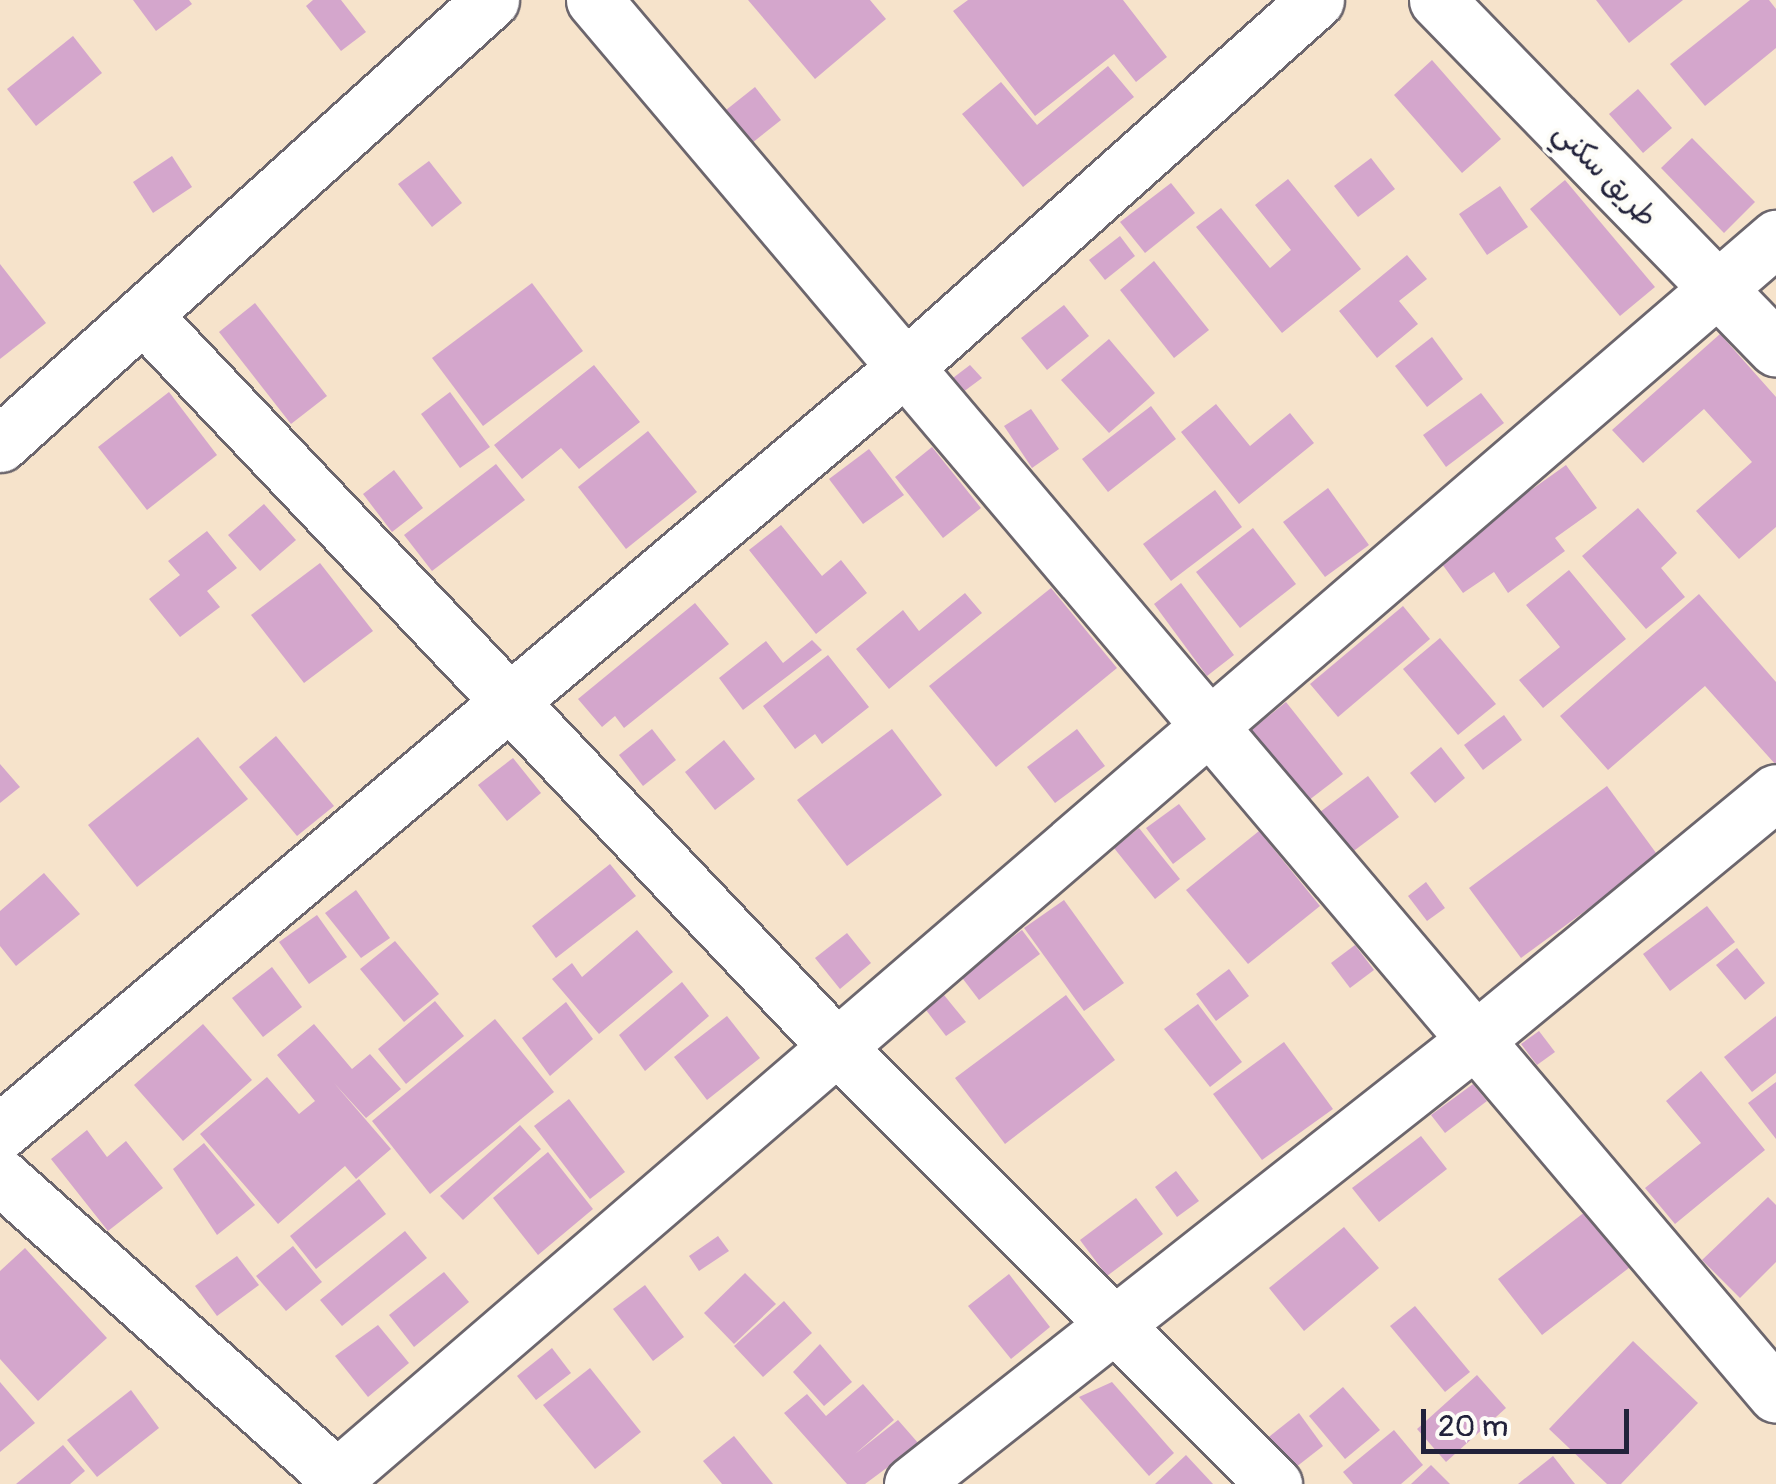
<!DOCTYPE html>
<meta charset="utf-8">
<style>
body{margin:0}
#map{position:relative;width:1776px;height:1484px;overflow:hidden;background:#f6e3cb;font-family:Pangolin,"Playpen Sans Arabic",sans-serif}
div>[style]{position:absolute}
.building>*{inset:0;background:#d4a6cc}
.roads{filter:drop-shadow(2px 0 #6c666d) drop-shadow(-2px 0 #6c666d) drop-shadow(0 2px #6c666d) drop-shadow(0 -2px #6c666d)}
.minor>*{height:55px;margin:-27.5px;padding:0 27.5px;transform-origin:27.5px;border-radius:27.5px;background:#fff}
span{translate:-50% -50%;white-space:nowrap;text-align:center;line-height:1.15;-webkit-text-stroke:8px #fdfcf7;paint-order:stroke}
.street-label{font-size:30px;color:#22223b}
.scale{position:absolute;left:1421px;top:1409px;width:208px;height:45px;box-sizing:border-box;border:5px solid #22223b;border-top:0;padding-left:12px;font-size:30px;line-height:35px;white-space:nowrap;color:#22223b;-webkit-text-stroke:8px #fdfcf7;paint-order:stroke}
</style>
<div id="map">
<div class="building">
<div style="clip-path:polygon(133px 0,189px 0,192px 4px,156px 31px)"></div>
<div style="clip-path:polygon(313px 0,341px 0,366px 32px,341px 51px,306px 6px)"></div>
<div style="clip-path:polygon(748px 0,870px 0,886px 19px,815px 79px)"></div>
<div style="clip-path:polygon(968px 0,1123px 0,1167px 57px,1136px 82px,1114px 54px,1035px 116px,953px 11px)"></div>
<div style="clip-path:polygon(1596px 0,1683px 0,1629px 43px)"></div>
<div style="clip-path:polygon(1750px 0,1769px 0,1776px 9px,1776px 48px,1705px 106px,1670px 64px)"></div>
<div style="clip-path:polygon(73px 36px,102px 73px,36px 126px,7px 89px)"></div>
<div style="clip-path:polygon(1432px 60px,1501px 139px,1462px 173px,1394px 95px)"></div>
<div style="clip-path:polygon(1108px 66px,1134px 97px,1023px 187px,962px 114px,1001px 82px,1037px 125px)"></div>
<div style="clip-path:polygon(755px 87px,781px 120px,752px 143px,726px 110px)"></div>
<div style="clip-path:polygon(1638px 89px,1672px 128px,1643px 153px,1609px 114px)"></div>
<div style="clip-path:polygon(1692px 138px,1755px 202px,1724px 233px,1661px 168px)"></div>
<div style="clip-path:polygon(172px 156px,192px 187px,153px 213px,133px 182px)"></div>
<div style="clip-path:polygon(1371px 158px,1395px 189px,1358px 217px,1334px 186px)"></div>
<div style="clip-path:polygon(429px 161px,462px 203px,432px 227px,398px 184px)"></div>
<div style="clip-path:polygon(1288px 179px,1361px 269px,1282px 333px,1196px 227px,1221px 208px,1270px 268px,1291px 250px,1255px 205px)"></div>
<div style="clip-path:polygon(1565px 180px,1655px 287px,1620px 316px,1530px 209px)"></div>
<div style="clip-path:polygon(1171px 183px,1195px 213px,1145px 253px,1120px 222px)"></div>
<div style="clip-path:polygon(1500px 186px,1528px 227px,1487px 255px,1459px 214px)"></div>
<div style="clip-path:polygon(1120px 236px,1135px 256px,1105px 280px,1089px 260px)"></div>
<div style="clip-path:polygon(1407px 255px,1427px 279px,1399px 301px,1418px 324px,1377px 358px,1339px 311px)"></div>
<div style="clip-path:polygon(1154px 261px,1209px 330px,1174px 358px,1120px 290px)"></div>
<div style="clip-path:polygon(0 264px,46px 323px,0 359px)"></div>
<div style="clip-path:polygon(532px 283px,583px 351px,483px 426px,432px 358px)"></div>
<div style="clip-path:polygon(255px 303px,327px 396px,291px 424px,219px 332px)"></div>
<div style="clip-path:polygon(1064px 305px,1089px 336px,1047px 370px,1021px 338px)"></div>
<div style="clip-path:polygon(1720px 334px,1776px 397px,1776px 527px,1739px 559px,1696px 511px,1752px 462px,1704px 409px,1643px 463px,1612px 430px)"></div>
<div style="clip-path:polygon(1432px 337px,1463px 379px,1427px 407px,1395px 366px)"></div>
<div style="clip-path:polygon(1109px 339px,1155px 393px,1109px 433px,1061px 380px)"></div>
<div style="clip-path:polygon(594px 365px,640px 422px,579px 469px,561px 448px,522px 479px,494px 445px)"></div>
<div style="clip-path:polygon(970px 365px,982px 378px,959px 395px,949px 381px)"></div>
<div style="clip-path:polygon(169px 392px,217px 455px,147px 510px,98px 447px)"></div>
<div style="clip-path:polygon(450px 392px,490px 447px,460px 468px,421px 414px)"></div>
<div style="clip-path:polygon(1481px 393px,1504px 423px,1446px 467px,1423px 435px)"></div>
<div style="clip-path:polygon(1216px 404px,1250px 446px,1290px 413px,1314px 443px,1239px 504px,1181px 432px)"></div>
<div style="clip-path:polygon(1151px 406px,1176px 439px,1108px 492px,1082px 459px)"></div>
<div style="clip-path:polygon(1031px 409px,1059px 449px,1032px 468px,1004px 426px)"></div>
<div style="clip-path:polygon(648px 431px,697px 492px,626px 549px,578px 487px)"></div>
<div style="clip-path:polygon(932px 447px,981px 508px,943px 538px,895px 477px)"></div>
<div style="clip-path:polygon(869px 449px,904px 495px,863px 524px,829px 479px)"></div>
<div style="clip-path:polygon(496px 464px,525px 500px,432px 571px,404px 535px)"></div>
<div style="clip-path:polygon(1566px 465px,1597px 508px,1555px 538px,1565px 551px,1508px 593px,1494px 572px,1463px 593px,1437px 557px)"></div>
<div style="clip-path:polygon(394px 470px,423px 508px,392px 532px,363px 494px)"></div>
<div style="clip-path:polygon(1328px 488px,1369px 545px,1325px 577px,1283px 522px)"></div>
<div style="clip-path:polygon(1215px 490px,1242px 527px,1171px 581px,1143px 544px)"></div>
<div style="clip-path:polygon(264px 504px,296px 540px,260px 571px,228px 535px)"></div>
<div style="clip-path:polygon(1638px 508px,1677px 553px,1661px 568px,1685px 597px,1646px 629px,1582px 556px)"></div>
<div style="clip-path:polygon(781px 525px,822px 576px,841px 560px,867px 593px,816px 634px,749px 550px)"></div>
<div style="clip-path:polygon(1253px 528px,1296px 584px,1240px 628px,1196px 572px)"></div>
<div style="clip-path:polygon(207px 531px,237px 568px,207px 591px,220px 607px,180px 637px,149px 599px,180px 575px,168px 561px)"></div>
<div style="clip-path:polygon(320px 563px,373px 631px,304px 683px,251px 615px)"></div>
<div style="clip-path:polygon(1569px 570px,1626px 639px,1543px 708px,1519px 680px,1560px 647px,1526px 605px)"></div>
<div style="clip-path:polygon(1181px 583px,1234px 655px,1207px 676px,1154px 604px)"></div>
<div style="clip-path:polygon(1051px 588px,1117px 668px,996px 767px,929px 686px)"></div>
<div style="clip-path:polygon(965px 593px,982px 613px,889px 689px,856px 649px,903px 610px,919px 631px)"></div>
<div style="clip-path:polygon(1699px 594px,1776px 682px,1776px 765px,1705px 686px,1608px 770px,1560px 716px)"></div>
<div style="clip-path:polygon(695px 603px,729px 644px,624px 728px,615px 716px,602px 727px,578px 699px)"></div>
<div style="clip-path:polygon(1403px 606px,1430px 639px,1338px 717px,1310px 684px)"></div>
<div style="clip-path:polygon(1440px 638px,1496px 704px,1458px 735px,1403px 669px)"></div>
<div style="clip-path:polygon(812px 640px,822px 650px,743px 710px,719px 678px,766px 641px,783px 663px)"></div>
<div style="clip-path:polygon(828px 655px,869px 707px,822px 744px,815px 734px,795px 749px,763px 706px)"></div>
<div style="clip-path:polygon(1286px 702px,1343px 774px,1300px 807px,1244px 736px)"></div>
<div style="clip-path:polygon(1504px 715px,1522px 740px,1483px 770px,1464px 745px)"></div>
<div style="clip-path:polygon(652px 729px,676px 760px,643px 786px,619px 755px)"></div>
<div style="clip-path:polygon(892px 729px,942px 795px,847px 866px,797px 800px)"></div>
<div style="clip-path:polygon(1077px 729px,1105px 766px,1055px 803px,1027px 767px)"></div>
<div style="clip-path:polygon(276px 736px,334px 806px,297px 836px,239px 767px)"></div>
<div style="clip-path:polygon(198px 737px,248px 799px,137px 887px,88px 825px)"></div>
<div style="clip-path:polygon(724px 740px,755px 779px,715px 810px,685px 772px)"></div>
<div style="clip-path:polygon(1441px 747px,1465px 778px,1435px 803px,1410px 773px)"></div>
<div style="clip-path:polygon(513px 758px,541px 793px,507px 821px,478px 785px)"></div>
<div style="clip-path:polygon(0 764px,20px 787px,0 803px)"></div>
<div style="clip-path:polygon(1368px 776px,1399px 817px,1347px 856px,1316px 815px)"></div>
<div style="clip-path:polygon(1607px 786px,1659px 857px,1521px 958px,1469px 888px)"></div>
<div style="clip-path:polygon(1179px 804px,1206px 839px,1173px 864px,1146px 828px)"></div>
<div style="clip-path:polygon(1139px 828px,1180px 879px,1155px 899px,1114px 848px)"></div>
<div style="clip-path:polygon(1259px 831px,1320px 906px,1248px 964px,1186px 890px)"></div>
<div style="clip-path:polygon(610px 864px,636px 896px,556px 958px,532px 926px)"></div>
<div style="clip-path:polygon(44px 873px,80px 914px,16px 966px,0 946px,0 911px)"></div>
<div style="clip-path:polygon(1426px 882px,1445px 908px,1427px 921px,1408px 896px)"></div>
<div style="clip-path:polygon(356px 890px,390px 938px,361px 958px,325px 913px)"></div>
<div style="clip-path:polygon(1064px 900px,1124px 983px,1084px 1011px,1024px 928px)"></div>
<div style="clip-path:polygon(1707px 906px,1735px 942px,1670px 991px,1643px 954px)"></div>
<div style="clip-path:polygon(317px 915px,347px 957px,309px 984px,279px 942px)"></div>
<div style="clip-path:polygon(637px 930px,673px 972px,599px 1034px,552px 979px,572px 963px,582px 977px)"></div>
<div style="clip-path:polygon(1022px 930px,1040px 954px,979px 1000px,960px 975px)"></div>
<div style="clip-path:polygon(847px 933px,871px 963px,840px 989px,815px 958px)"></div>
<div style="clip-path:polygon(395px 941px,439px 994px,404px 1022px,360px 969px)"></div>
<div style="clip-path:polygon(1355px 945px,1374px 970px,1350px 988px,1331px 963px)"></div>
<div style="clip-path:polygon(1737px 948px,1765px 983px,1745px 1000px,1716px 965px)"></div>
<div style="clip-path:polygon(272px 967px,302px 1007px,263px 1037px,232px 998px)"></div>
<div style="clip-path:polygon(1229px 969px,1249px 996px,1216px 1021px,1196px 994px)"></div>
<div style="clip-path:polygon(682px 982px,709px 1016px,645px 1071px,619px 1035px)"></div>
<div style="clip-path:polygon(944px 995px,966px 1022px,946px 1036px,926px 1010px)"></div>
<div style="clip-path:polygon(1066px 995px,1115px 1060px,1005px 1144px,955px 1078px)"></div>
<div style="clip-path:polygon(435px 1001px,464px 1036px,406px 1084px,378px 1049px)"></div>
<div style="clip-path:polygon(566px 1002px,593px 1039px,550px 1076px,522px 1038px)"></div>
<div style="clip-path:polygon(1198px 1004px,1242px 1062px,1210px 1087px,1164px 1029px)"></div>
<div style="clip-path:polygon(727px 1016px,760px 1058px,707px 1100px,674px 1057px)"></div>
<div style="clip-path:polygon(1776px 1016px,1776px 1073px,1752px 1092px,1724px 1057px)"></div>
<div style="clip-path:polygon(495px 1019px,554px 1092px,430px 1194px,372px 1121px)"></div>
<div style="clip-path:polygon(203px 1024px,252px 1080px,183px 1141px,134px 1085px)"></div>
<div style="clip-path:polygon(314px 1024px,352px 1069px,370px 1054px,401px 1089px,366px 1118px,334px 1083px,391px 1149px,356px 1179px,345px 1166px,278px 1224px,200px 1134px,267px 1077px,299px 1114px,315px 1101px,277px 1055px)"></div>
<div style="clip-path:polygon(1539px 1031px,1555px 1052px,1537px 1065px,1521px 1044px)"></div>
<div style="clip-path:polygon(1284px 1042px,1333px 1109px,1262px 1160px,1213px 1094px)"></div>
<div style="clip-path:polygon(1701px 1071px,1765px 1150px,1675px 1224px,1645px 1188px,1701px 1143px,1666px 1101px)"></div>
<div style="clip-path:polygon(1776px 1082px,1776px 1139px,1748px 1103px)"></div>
<div style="clip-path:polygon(1473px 1084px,1487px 1101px,1445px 1133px,1431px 1115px)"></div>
<div style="clip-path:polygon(569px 1099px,625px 1172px,590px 1199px,534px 1126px)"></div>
<div style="clip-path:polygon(520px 1125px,541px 1149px,463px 1220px,440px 1196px)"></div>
<div style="clip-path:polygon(87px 1130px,107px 1157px,126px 1141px,163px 1188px,108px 1231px,51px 1159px)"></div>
<div style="clip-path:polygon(1421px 1136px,1447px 1169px,1379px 1222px,1352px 1188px)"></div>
<div style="clip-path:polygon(204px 1143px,255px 1205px,217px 1235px,173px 1169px)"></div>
<div style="clip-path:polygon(548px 1152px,593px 1209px,538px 1255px,493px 1198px)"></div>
<div style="clip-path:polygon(1176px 1171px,1199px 1201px,1177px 1217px,1155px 1187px)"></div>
<div style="clip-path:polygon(359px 1179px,386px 1214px,316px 1269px,290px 1236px)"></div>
<div style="clip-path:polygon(1768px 1197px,1776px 1205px,1776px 1262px,1740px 1298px,1702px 1260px)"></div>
<div style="clip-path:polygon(1136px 1198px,1163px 1234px,1107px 1276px,1080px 1240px)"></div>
<div style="clip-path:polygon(1590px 1208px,1634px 1264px,1542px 1335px,1498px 1279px)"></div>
<div style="clip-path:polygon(1344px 1227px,1379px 1268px,1304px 1331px,1269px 1288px)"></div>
<div style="clip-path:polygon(405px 1231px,427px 1258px,342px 1326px,320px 1300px)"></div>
<div style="clip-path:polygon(718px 1236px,729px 1251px,699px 1271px,689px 1256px)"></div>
<div style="clip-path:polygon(293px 1246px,322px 1282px,286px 1311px,256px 1276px)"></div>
<div style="clip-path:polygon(25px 1248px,107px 1338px,38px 1401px,0 1359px,0 1271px)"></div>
<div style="clip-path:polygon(237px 1256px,259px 1285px,217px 1316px,195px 1286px)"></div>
<div style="clip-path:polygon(444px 1272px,469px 1302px,414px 1347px,389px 1315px)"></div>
<div style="clip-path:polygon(745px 1273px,776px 1304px,734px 1344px,704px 1313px)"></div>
<div style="clip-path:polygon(1009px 1274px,1050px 1327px,1011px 1359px,968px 1306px)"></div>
<div style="clip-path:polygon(645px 1285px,684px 1337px,653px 1361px,613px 1309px)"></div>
<div style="clip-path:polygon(784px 1301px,812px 1333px,763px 1377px,734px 1346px)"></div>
<div style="clip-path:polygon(1415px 1306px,1470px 1372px,1445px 1392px,1390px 1326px)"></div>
<div style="clip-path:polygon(378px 1325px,409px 1363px,368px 1397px,335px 1356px)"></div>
<div style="clip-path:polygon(1633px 1341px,1698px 1403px,1621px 1484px,1607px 1484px,1549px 1429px)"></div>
<div style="clip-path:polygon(820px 1344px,852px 1382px,824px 1406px,793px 1372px)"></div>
<div style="clip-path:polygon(552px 1348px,571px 1373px,536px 1400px,517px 1376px)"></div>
<div style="clip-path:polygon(590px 1368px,641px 1432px,595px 1469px,543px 1405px)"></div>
<div style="clip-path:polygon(1477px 1375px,1506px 1408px,1446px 1462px,1417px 1429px)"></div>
<div style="clip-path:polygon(0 1382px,35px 1423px,0 1452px)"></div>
<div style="clip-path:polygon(1112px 1382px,1174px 1453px,1149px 1476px,1079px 1397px)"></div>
<div style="clip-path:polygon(863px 1384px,894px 1420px,855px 1454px,898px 1420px,919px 1444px,865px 1484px,847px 1484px,784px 1413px,807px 1394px,826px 1416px)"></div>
<div style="clip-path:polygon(1343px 1387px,1380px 1430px,1345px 1459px,1309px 1416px)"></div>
<div style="clip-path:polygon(131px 1390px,159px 1428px,97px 1477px,67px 1440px)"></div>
<div style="clip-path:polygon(1299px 1413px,1323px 1446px,1291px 1471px,1265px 1440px)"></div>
<div style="clip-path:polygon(1394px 1430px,1423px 1465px,1401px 1484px,1353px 1484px,1343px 1472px)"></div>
<div style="clip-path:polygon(734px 1436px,773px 1484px,722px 1484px,703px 1461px)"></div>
<div style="clip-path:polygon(63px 1445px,85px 1471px,70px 1484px,16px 1484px)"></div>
<div style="clip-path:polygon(1186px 1455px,1213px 1484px,1155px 1484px)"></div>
<div style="clip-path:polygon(1553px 1456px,1575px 1484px,1518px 1484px)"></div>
<div style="clip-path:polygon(1431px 1465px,1450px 1484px,1411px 1484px)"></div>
</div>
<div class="roads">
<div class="minor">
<div style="left:594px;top:0;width:1828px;rotate:49.72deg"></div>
<div style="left:1437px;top:0;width:486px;rotate:45.8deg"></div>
<div style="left:143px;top:315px;width:1009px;rotate:46.53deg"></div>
<div style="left:837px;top:1047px;width:618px;rotate:45deg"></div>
<div style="left:0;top:444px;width:662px;rotate:-42.12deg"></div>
<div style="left:0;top:1132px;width:1190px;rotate:-40.19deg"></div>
<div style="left:909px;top:364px;width:546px;rotate:-41.81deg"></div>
<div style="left:0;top:1176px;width:462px;rotate:41.8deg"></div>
<div style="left:329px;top:1484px;width:1910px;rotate:-40.73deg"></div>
<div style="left:912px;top:1484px;width:716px;rotate:-38.25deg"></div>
<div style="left:1474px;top:1041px;width:391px;rotate:-39.5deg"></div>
</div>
</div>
<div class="street-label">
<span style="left:1605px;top:175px;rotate:46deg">طريق سكني</span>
</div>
<div class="scale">20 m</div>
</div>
